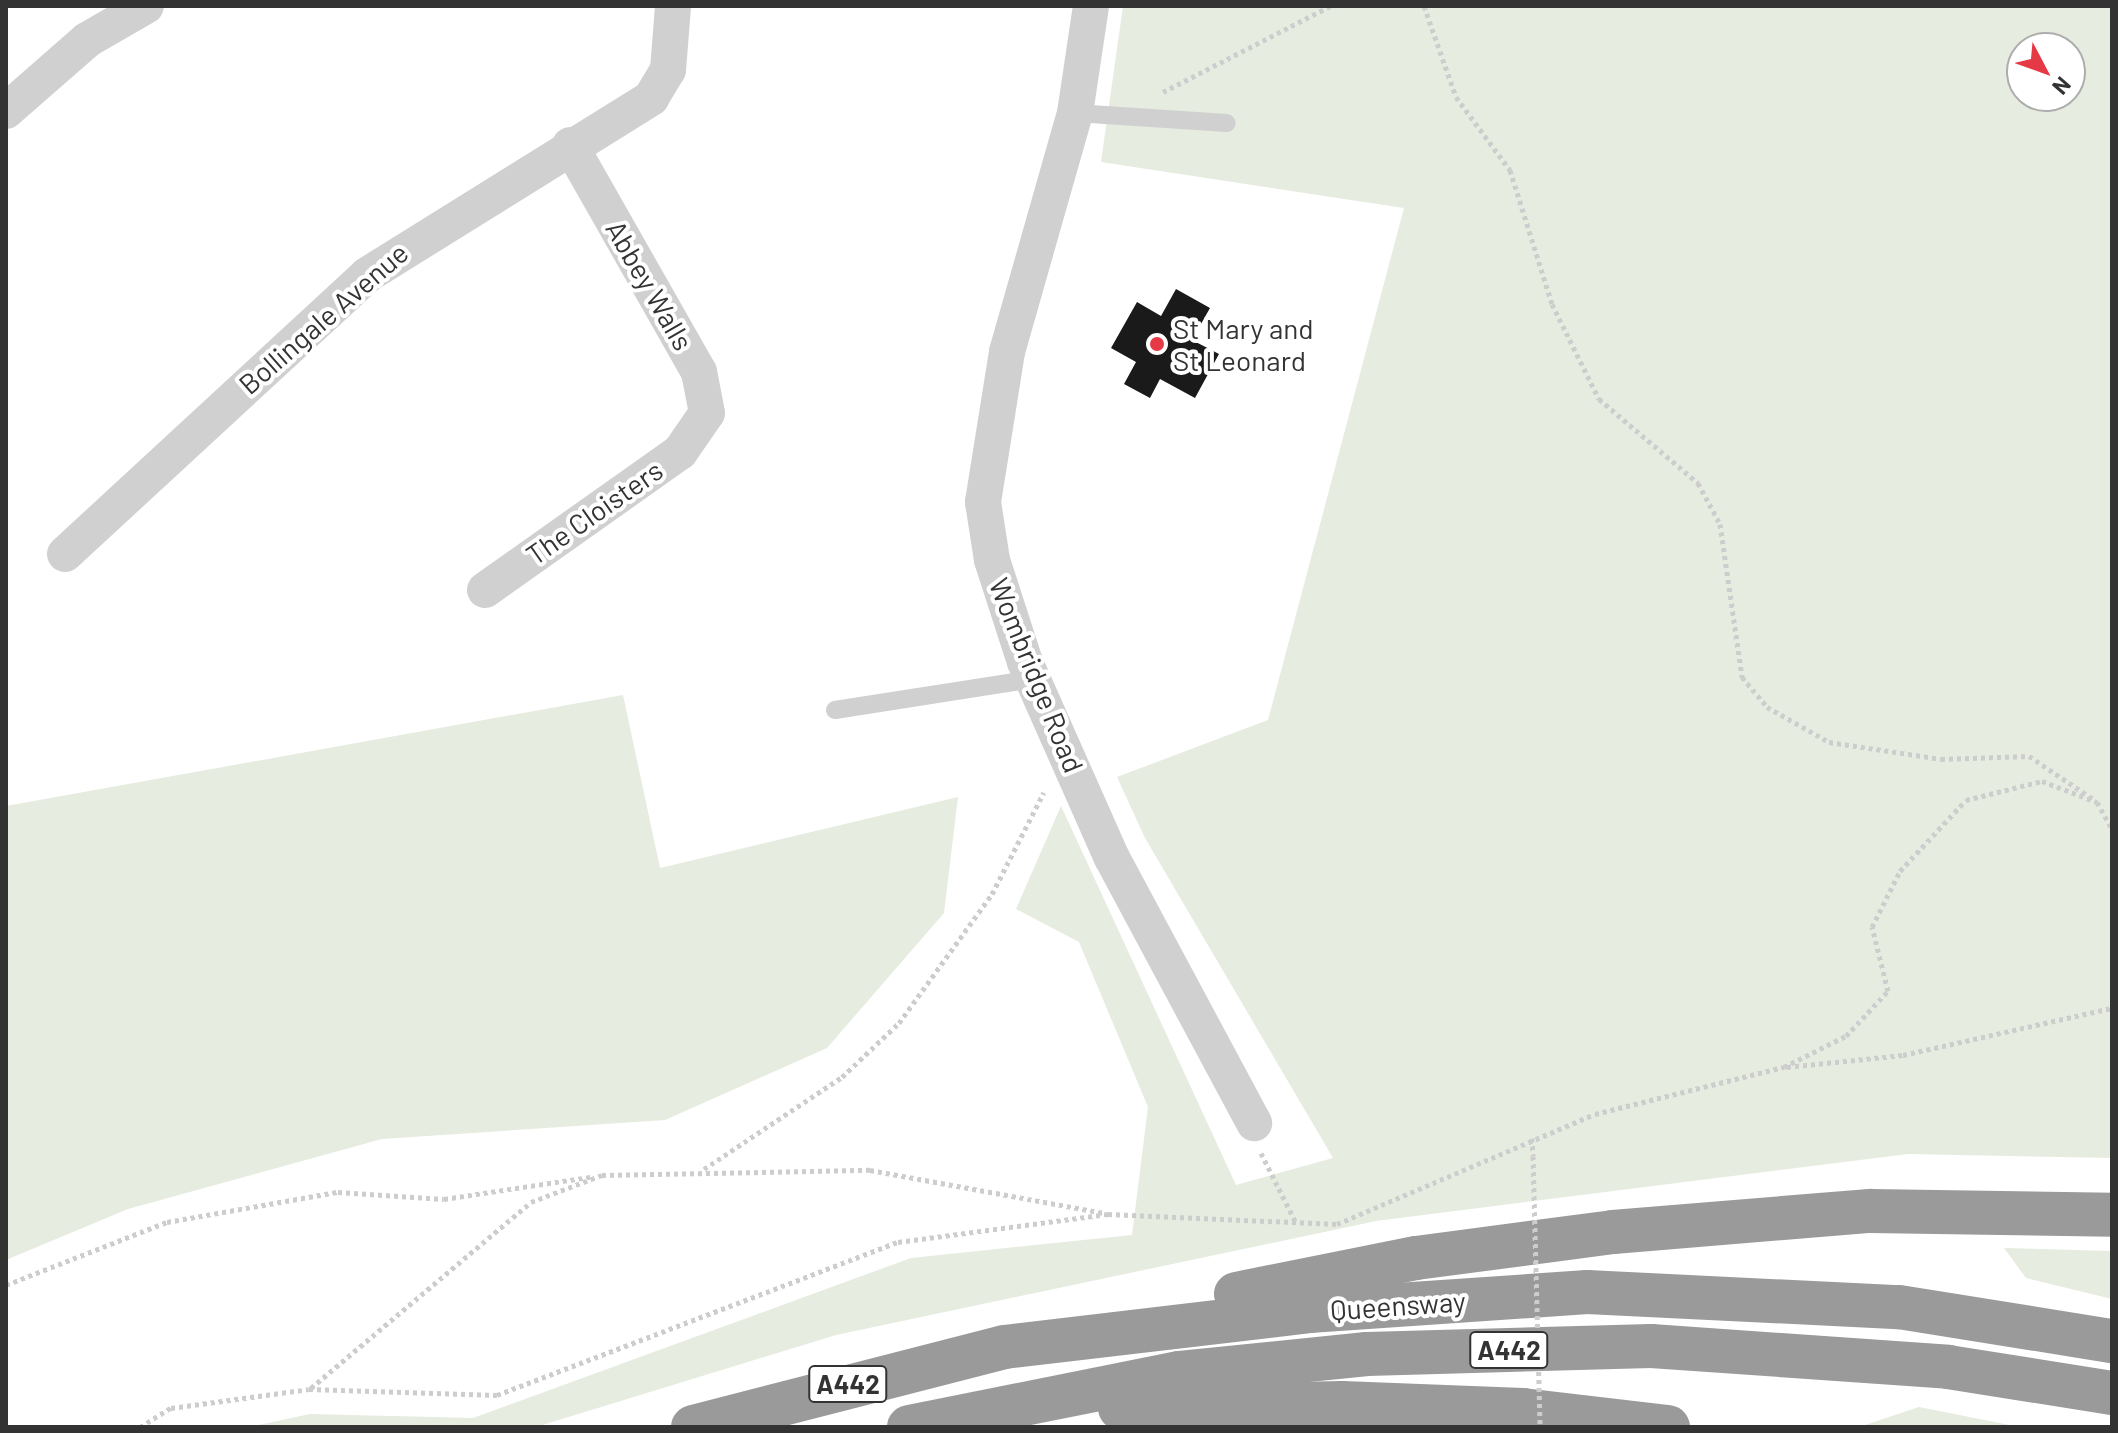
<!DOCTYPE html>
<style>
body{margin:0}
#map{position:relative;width:2118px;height:1433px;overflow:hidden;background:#fff;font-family:Barlow,sans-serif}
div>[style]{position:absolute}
.green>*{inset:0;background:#e6ecdf}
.building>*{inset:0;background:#1a1a1a}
.path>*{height:5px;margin-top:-2.5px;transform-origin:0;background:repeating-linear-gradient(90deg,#cdcdcd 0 4px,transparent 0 8px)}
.lane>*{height:18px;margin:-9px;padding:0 9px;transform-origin:9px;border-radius:9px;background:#d0d0d0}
.street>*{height:36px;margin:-18px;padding:0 18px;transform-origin:18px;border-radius:18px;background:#d0d0d0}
.highway>*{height:44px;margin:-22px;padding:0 22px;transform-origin:22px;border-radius:22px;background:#9a9a9a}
.path-bridge>*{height:5px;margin-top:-2.5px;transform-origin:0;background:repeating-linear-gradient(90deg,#cdcdcd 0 4px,transparent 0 8px)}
.dots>*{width:22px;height:22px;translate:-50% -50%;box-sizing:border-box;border:4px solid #fff;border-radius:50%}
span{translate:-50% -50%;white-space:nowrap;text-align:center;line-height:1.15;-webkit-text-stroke:8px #fff;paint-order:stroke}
.shield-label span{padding:2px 6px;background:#fff;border:2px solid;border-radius:6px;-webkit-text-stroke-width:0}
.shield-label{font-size:26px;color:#333;font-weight:700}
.street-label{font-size:28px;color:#333}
.poi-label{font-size:28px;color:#333}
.left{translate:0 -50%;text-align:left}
.frame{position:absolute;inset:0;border:8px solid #333;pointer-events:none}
.north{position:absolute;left:2006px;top:32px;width:80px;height:80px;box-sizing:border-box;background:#fff;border:2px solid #adadad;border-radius:50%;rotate:131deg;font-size:22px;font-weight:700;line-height:32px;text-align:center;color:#333}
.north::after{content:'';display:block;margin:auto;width:28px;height:36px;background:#e63946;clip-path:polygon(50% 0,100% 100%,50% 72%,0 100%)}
</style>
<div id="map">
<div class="green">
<div style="clip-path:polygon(evenodd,1123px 6px,2112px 6px,2112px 1158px,1908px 1154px,1376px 1221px,836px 1335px,536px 1427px,249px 1427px,310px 1414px,473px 1418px,911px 1258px,1132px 1235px,1148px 1107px,1079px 942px,1016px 909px,1061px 806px,1236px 1185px,1333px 1158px,1145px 838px,1117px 777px,1268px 720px,1404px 208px,1101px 162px,1123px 6px,2022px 48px,2070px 48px,2070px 96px,2022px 96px,2022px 48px)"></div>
<div style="clip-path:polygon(623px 695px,660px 868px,958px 797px,944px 913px,827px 1048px,665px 1120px,382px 1139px,128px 1209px,6px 1260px,6px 806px)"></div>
<div style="clip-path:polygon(2004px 1248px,2112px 1251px,2112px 1299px,2026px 1278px)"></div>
<div style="clip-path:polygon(1919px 1407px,2020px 1427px,1862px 1426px)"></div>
</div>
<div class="building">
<div style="clip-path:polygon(1176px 289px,1210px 308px,1192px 340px,1219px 354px,1195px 398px,1160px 379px,1150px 398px,1124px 384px,1136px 362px,1111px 348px,1137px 302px,1161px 316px)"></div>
</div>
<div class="path">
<div style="left:1424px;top:6px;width:96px;rotate:70.6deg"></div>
<div style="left:1456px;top:97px;width:91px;rotate:53.5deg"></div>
<div style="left:1510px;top:170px;width:140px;rotate:72.6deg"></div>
<div style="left:1552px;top:304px;width:106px;rotate:63.7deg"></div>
<div style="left:1599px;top:399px;width:130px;rotate:40.3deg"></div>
<div style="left:1698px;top:483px;width:47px;rotate:61.8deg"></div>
<div style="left:1720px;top:524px;width:155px;rotate:81.8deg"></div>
<div style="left:1742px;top:677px;width:39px;rotate:50deg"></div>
<div style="left:1767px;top:707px;width:71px;rotate:29.4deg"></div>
<div style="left:1829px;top:742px;width:113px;rotate:8.6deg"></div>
<div style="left:1941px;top:759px;width:88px;rotate:-2deg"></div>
<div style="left:2029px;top:756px;width:77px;rotate:33.9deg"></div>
<div style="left:1163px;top:92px;width:188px;rotate:-27.2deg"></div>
<div style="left:1787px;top:1067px;width:117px;rotate:-5.9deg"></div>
<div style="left:1903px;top:1055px;width:214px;rotate:-12.7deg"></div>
<div style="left:1532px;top:1138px;width:18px;rotate:87deg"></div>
<div style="left:1261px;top:1153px;width:78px;rotate:63.4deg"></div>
<div style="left:704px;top:1169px;width:166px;rotate:-33.7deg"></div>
<div style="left:842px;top:1077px;width:79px;rotate:-43.5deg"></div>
<div style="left:899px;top:1023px;width:159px;rotate:-54.2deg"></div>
<div style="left:992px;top:894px;width:114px;rotate:-63deg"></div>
<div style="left:6px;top:1285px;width:173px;rotate:-21.4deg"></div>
<div style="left:167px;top:1222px;width:174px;rotate:-10deg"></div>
<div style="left:338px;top:1192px;width:106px;rotate:3.8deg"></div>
<div style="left:444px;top:1199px;width:148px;rotate:-8.6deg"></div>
<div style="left:311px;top:1388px;width:288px;rotate:-40.2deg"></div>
<div style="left:531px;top:1202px;width:76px;rotate:-20.8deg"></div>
<div style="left:602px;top:1175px;width:268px;rotate:-1.1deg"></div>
<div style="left:870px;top:1170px;width:238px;rotate:10.4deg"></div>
<div style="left:140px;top:1427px;width:36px;rotate:-32deg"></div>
<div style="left:171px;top:1408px;width:139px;rotate:-7.8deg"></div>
<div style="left:309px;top:1389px;width:188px;rotate:1.8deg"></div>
<div style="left:497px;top:1395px;width:429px;rotate:-20.9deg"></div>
<div style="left:898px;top:1242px;width:212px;rotate:-7.6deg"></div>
<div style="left:1108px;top:1214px;width:229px;rotate:2.5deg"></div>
<div style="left:1337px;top:1224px;width:280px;rotate:-23.1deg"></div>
<div style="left:1595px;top:1114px;width:195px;rotate:-14deg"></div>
<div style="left:1784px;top:1067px;width:69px;rotate:-26.6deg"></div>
<div style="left:1846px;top:1036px;width:62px;rotate:-47deg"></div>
<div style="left:1888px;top:991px;width:66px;rotate:-104deg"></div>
<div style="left:1872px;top:927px;width:63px;rotate:-63.4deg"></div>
<div style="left:1900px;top:871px;width:97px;rotate:-47.1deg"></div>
<div style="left:1966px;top:800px;width:78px;rotate:-14deg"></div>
<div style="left:2042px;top:781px;width:59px;rotate:20.9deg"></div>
<div style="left:2097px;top:802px;width:31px;rotate:61deg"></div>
</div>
<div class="lane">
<div style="left:1075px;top:113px;width:152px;rotate:3.8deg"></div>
<div style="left:835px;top:710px;width:200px;rotate:-8.9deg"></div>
</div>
<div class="street">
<div style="left:1091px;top:6px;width:108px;rotate:98.5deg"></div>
<div style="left:1075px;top:113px;width:248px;rotate:105.9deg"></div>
<div style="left:1007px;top:352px;width:152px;rotate:99.1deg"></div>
<div style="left:983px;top:502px;width:59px;rotate:81.2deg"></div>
<div style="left:992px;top:560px;width:107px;rotate:72.1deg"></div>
<div style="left:1025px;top:662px;width:214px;rotate:66.1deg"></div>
<div style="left:1112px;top:858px;width:301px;rotate:61.8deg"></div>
<div style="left:6px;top:111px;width:108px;rotate:-41.2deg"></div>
<div style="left:87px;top:40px;width:68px;rotate:-30deg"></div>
<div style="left:65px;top:554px;width:411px;rotate:-42.7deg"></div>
<div style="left:367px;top:275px;width:335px;rotate:-31.9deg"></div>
<div style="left:651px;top:98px;width:33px;rotate:-59deg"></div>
<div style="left:668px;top:70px;width:64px;rotate:-85.5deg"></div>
<div style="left:485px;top:590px;width:239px;rotate:-35.3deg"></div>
<div style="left:680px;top:452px;width:47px;rotate:-55.3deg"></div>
<div style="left:707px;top:413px;width:42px;rotate:-101deg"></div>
<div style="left:699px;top:372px;width:261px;rotate:-119.6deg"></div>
</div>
<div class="highway">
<div style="left:1236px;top:1294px;width:184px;rotate:-11.3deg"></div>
<div style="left:1416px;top:1258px;width:199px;rotate:-7.5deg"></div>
<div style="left:1613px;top:1232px;width:258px;rotate:-4.7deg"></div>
<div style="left:1870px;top:1211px;width:242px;rotate:0.9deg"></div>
<div style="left:1120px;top:1408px;width:222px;rotate:-1.3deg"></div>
<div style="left:1342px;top:1403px;width:181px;rotate:2.2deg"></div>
<div style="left:1523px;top:1410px;width:146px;rotate:6.7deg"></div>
<div style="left:693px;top:1427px;width:321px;rotate:-14.4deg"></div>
<div style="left:1004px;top:1347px;width:307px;rotate:-6.7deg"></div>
<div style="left:1309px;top:1311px;width:279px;rotate:-3.9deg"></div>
<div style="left:1587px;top:1292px;width:312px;rotate:2.8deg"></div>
<div style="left:1899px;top:1307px;width:216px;rotate:9.1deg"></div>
<div style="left:909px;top:1427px;width:276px;rotate:-11.3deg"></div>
<div style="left:1180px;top:1373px;width:188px;rotate:-5.8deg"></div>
<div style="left:1367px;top:1354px;width:284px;rotate:-1.6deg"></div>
<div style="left:1651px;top:1346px;width:298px;rotate:4deg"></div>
<div style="left:1948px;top:1367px;width:166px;rotate:9deg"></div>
</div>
<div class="path-bridge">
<div style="left:1533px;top:1156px;width:271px;rotate:88.5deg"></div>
</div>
<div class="dots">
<div style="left:1157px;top:344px;background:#e63946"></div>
</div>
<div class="shield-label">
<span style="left:1509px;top:1350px">A442</span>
<span style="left:848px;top:1384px">A442</span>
</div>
<div class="street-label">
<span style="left:650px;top:285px;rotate:60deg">Abbey Walls</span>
<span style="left:323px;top:318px;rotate:-41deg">Bollingale Avenue</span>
<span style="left:594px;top:512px;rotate:-35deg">The Cloisters</span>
<span style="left:1037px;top:675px;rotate:68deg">Wombridge Road</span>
<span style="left:1398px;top:1305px;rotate:-4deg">Queensway</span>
</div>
<div class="poi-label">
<span class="left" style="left:1173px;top:344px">St Mary and<br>St Leonard</span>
</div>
<div class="frame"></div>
<div class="north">N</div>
</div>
